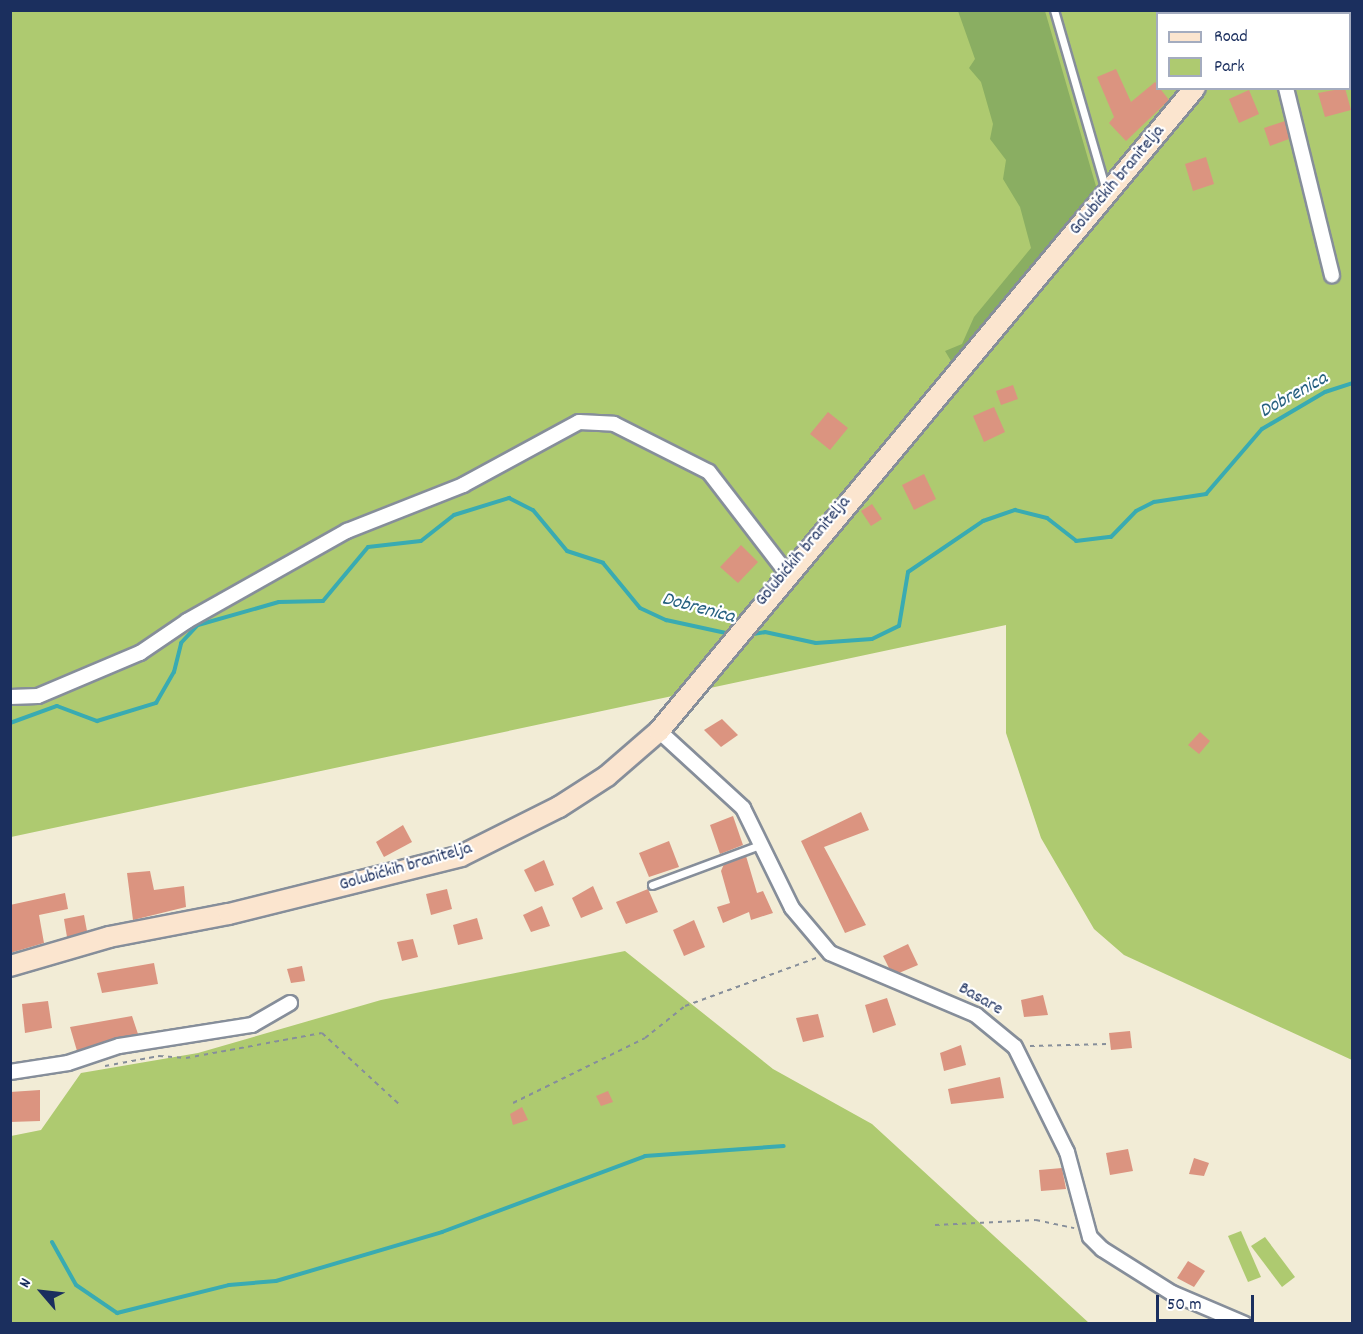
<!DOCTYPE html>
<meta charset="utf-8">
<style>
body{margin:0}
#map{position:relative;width:1363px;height:1334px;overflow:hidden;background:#f2ecd6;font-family:Dekko,sans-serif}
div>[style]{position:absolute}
.green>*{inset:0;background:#aeca70}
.forest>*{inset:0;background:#8aae62}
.stream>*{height:4px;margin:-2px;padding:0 2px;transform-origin:2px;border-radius:2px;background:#39abb2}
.building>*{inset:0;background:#db9480}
.path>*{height:2px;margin-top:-1px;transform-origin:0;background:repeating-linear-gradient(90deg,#868e9a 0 4.5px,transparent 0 9px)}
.roads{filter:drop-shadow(2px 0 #868e9a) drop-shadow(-2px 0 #868e9a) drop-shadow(0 2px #868e9a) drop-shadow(0 -2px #868e9a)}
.lane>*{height:7px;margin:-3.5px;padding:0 3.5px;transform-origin:3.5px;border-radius:3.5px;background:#fff}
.street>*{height:14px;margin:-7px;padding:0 7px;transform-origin:7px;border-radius:7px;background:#fff}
.secondary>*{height:20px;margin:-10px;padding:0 10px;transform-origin:10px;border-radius:10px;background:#fbe5cf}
span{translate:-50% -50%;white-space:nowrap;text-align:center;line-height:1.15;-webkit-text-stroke:4.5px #fff;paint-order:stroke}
.street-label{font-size:18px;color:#1b2f5e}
.water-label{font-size:20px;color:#276180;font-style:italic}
.frame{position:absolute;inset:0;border:12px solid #1b2f5e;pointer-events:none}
.legend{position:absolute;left:1156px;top:12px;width:195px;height:78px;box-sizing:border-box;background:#fff;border:2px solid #a4acbf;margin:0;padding:8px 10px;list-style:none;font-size:18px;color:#1b2f5e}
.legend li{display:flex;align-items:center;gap:12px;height:30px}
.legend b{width:30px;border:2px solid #a4acbf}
.north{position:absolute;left:12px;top:1262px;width:60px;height:60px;-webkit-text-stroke:4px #fff;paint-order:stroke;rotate:298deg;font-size:16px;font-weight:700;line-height:24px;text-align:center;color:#1b2f5e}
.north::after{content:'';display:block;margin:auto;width:21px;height:27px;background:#1b2f5e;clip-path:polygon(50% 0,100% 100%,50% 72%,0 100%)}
.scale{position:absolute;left:1156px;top:1295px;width:98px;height:27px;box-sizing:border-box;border:3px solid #1b2f5e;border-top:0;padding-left:8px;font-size:18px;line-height:21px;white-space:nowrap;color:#1b2f5e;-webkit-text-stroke:4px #fff;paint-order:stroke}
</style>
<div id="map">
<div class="green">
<div style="clip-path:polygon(evenodd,10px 11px,1352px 11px,1352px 1060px,1124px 955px,1094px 929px,1041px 838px,1006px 733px,1006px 625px,11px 837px,10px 11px,1158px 14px,1350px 14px,1350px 88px,1158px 88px,1158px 14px)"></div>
<div style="clip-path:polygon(625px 951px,773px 1069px,872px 1124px,1089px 1323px,11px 1324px,11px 1136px,41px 1130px,81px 1073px,198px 1053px,381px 1000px)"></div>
<div style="clip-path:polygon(1241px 1231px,1261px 1277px,1248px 1282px,1228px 1236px)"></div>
<div style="clip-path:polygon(1265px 1237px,1295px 1277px,1282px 1287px,1251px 1246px)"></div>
</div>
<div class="forest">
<div style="clip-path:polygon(958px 11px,1045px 11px,1100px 200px,973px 345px,951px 361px,945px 351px,962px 344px,974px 317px,1031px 248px,1020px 207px,1003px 179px,1006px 160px,990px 139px,993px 124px,981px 82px,969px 68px,975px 59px)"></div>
</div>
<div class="stream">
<div style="left:747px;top:635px;width:18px;rotate:-9deg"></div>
<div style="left:765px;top:632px;width:52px;rotate:12.2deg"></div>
<div style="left:816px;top:643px;width:56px;rotate:-4.1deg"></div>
<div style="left:872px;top:639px;width:30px;rotate:-26deg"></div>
<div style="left:899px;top:626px;width:55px;rotate:-80.5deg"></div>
<div style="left:908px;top:572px;width:91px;rotate:-34.2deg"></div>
<div style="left:983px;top:521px;width:34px;rotate:-19deg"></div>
<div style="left:1015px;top:510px;width:33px;rotate:14deg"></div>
<div style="left:1047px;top:518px;width:37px;rotate:38deg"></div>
<div style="left:1076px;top:541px;width:35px;rotate:-7deg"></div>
<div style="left:1111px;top:537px;width:36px;rotate:-46deg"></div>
<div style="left:1136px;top:511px;width:20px;rotate:-27deg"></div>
<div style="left:1154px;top:502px;width:53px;rotate:-8.7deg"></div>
<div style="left:1206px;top:494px;width:86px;rotate:-49.3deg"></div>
<div style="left:1262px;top:429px;width:73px;rotate:-30.4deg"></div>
<div style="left:1325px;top:392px;width:28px;rotate:-18deg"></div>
<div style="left:10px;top:723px;width:50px;rotate:-19.9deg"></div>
<div style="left:57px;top:706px;width:43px;rotate:20.6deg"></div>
<div style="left:97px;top:721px;width:62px;rotate:-17deg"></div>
<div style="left:156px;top:703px;width:36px;rotate:-60deg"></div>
<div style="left:174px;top:672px;width:30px;rotate:-76deg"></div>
<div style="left:181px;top:643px;width:25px;rotate:-47deg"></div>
<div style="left:198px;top:625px;width:84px;rotate:-15.9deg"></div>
<div style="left:279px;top:602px;width:44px;rotate:-1.3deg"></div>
<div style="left:323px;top:601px;width:70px;rotate:-50.2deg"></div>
<div style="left:368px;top:547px;width:53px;rotate:-6.5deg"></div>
<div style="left:421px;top:541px;width:42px;rotate:-38.2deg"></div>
<div style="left:454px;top:515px;width:58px;rotate:-17.2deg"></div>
<div style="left:509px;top:498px;width:27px;rotate:27deg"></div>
<div style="left:533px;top:510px;width:53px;rotate:50.3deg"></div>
<div style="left:567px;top:551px;width:38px;rotate:18deg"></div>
<div style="left:603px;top:563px;width:58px;rotate:50.6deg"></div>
<div style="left:640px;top:608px;width:29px;rotate:25deg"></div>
<div style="left:666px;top:620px;width:66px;rotate:12.2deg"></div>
<div style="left:52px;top:1242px;width:49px;rotate:60.8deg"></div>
<div style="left:76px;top:1285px;width:50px;rotate:34.3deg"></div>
<div style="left:117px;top:1313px;width:115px;rotate:-14deg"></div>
<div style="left:229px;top:1285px;width:47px;rotate:-4.9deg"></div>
<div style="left:276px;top:1281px;width:173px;rotate:-16.4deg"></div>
<div style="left:442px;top:1232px;width:217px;rotate:-20.5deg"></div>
<div style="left:645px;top:1156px;width:139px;rotate:-4.1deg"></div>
</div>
<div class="building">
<div style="clip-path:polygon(1116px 69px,1131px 102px,1155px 82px,1169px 100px,1126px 141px,1109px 123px,1114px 117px,1097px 77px)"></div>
<div style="clip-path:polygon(1345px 88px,1351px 110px,1325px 117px,1318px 93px)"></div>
<div style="clip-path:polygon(1249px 90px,1259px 114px,1239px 123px,1229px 99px)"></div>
<div style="clip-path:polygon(1285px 121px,1289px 139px,1270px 146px,1264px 128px)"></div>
<div style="clip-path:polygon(1206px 157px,1214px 184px,1193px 191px,1185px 164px)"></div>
<div style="clip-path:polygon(1013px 385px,1018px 399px,1001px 405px,996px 391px)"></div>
<div style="clip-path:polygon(994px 407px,1005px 432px,984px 442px,973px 416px)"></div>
<div style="clip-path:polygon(828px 412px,848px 428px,830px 450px,810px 434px)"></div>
<div style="clip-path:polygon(924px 474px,936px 499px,914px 510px,902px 485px)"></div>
<div style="clip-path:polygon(872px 504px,882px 519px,871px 526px,861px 511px)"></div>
<div style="clip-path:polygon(741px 545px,758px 562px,738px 583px,720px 567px)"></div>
<div style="clip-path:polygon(722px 719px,738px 735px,721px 747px,704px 730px)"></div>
<div style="clip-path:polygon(1200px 732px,1210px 741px,1199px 754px,1188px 745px)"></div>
<div style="clip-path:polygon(861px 812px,869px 830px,824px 847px,866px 925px,845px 933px,801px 841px)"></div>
<div style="clip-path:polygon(733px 816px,743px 845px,720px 854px,710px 825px)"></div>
<div style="clip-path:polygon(403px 825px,412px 842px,384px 857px,376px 842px)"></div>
<div style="clip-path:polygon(669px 841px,679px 867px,649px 877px,639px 853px)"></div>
<div style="clip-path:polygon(746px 856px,757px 893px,763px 891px,773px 913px,751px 920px,749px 912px,723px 923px,717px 907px,730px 903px,721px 871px,724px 864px)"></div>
<div style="clip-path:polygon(544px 860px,554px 885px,535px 892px,524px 870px)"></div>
<div style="clip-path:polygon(150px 871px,154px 890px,184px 886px,186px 907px,133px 920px,127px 873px)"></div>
<div style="clip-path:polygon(593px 886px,603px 909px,581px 918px,572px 898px)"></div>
<div style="clip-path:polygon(447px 889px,452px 909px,431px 915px,426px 894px)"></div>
<div style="clip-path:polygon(648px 889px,658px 912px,626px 924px,616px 902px)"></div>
<div style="clip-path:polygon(65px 893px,68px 909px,39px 915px,44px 943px,10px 953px,10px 905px)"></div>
<div style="clip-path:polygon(542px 906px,550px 926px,531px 932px,523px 915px)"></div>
<div style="clip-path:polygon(84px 915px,87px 931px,67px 937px,64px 919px)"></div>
<div style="clip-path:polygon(477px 918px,483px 939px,458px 945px,453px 925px)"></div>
<div style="clip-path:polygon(694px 920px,705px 947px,684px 956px,673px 930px)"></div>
<div style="clip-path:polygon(413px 939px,418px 957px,402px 961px,397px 942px)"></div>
<div style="clip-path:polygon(908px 944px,918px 965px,899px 973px,889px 968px,883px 956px)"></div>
<div style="clip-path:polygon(154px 963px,158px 984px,102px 993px,97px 973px)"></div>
<div style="clip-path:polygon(302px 966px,305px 981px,291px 983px,287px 969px)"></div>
<div style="clip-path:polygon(1043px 995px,1048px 1015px,1024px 1017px,1021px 1000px)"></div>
<div style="clip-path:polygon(887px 998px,896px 1025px,873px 1033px,865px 1005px)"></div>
<div style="clip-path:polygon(48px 1001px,52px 1028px,25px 1033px,22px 1004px)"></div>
<div style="clip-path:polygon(818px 1014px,824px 1037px,803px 1042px,796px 1018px)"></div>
<div style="clip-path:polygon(132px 1016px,138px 1034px,77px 1051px,70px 1027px)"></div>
<div style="clip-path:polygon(1130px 1031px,1132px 1048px,1111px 1050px,1109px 1033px)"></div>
<div style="clip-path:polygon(961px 1045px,966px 1065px,944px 1071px,940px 1053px)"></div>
<div style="clip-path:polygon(1000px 1077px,1004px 1098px,951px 1104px,948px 1089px)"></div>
<div style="clip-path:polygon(40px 1090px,40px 1121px,10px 1122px,10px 1092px)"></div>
<div style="clip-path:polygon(608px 1091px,613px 1102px,601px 1106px,596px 1096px)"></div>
<div style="clip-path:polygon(522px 1107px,528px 1120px,513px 1125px,510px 1114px)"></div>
<div style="clip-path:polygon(1128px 1149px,1133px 1171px,1110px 1175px,1106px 1153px)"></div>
<div style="clip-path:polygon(1194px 1158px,1209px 1163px,1204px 1176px,1189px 1174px)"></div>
<div style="clip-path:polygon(1062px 1168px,1066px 1189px,1041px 1191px,1039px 1170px)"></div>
<div style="clip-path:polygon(1188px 1261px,1205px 1271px,1194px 1287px,1177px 1278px)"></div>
</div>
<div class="path">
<div style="left:1030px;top:1046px;width:77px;rotate:-1.5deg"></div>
<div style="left:105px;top:1066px;width:55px;rotate:-10.5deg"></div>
<div style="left:159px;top:1056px;width:27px;rotate:4deg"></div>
<div style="left:186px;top:1058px;width:138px;rotate:-10.4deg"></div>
<div style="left:322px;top:1033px;width:105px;rotate:42.7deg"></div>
<div style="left:513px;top:1103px;width:147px;rotate:-26.2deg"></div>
<div style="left:645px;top:1038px;width:51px;rotate:-38.7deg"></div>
<div style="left:685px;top:1006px;width:140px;rotate:-20.1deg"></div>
<div style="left:935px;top:1225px;width:101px;rotate:-2.8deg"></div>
<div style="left:1036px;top:1220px;width:39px;rotate:12deg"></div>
</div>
<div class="roads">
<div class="lane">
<div style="left:1054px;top:10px;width:187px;rotate:73.9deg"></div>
<div style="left:652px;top:885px;width:117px;rotate:-20.4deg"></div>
</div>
<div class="street">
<div style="left:1216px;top:10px;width:4px;rotate:76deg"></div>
<div style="left:1286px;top:88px;width:193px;rotate:76.2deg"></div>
<div style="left:10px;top:697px;width:28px;rotate:-2deg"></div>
<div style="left:38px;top:696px;width:111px;rotate:-22.9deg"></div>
<div style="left:140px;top:653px;width:57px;rotate:-34.2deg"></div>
<div style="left:187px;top:621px;width:184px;rotate:-29.4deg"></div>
<div style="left:347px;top:531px;width:125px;rotate:-21.6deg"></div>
<div style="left:463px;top:485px;width:132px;rotate:-28.5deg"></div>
<div style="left:579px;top:422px;width:35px;rotate:3deg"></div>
<div style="left:614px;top:424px;width:106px;rotate:26.8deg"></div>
<div style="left:709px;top:472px;width:126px;rotate:52.4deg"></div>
<div style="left:659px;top:731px;width:114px;rotate:42.5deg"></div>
<div style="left:743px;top:808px;width:111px;rotate:63.9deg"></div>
<div style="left:792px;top:908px;width:59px;rotate:49.8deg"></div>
<div style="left:830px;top:953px;width:159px;rotate:23deg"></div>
<div style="left:976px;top:1015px;width:50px;rotate:39.4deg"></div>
<div style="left:1015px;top:1047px;width:117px;rotate:63.7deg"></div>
<div style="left:1067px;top:1152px;width:88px;rotate:74.9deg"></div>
<div style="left:1090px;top:1237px;width:17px;rotate:45deg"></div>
<div style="left:1102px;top:1249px;width:83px;rotate:32.2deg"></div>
<div style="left:1172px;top:1293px;width:79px;rotate:23deg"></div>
<div style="left:10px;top:1072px;width:59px;rotate:-8.8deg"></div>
<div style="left:68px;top:1063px;width:54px;rotate:-18.4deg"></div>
<div style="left:119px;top:1046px;width:135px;rotate:-9deg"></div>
<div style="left:252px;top:1025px;width:44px;rotate:-30.1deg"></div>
</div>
<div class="secondary">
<div style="left:1258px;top:14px;width:4px;rotate:-63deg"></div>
<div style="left:10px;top:966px;width:103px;rotate:-16.3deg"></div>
<div style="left:109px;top:937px;width:122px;rotate:-10.9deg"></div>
<div style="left:229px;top:914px;width:239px;rotate:-14deg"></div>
<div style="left:461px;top:856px;width:110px;rotate:-26.6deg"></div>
<div style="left:559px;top:807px;width:57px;rotate:-32.9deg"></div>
<div style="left:607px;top:776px;width:69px;rotate:-40.9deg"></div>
<div style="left:659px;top:731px;width:837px;rotate:-50.19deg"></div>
</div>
</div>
<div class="street-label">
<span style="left:1118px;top:181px;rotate:-50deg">Golubićkih branitelja</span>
<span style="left:804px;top:552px;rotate:-50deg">Golubićkih branitelja</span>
<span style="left:406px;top:868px;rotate:-16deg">Golubićkih branitelja</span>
<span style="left:980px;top:1000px;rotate:30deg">Basare</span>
</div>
<div class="water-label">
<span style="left:1294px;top:396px;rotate:-29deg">Dobrenica</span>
<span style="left:698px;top:609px;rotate:15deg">Dobrenica</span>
</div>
<div class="frame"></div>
<ul class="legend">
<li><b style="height:8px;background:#fbe5cf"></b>Road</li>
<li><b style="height:16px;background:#aeca70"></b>Park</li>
</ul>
<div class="north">N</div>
<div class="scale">50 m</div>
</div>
